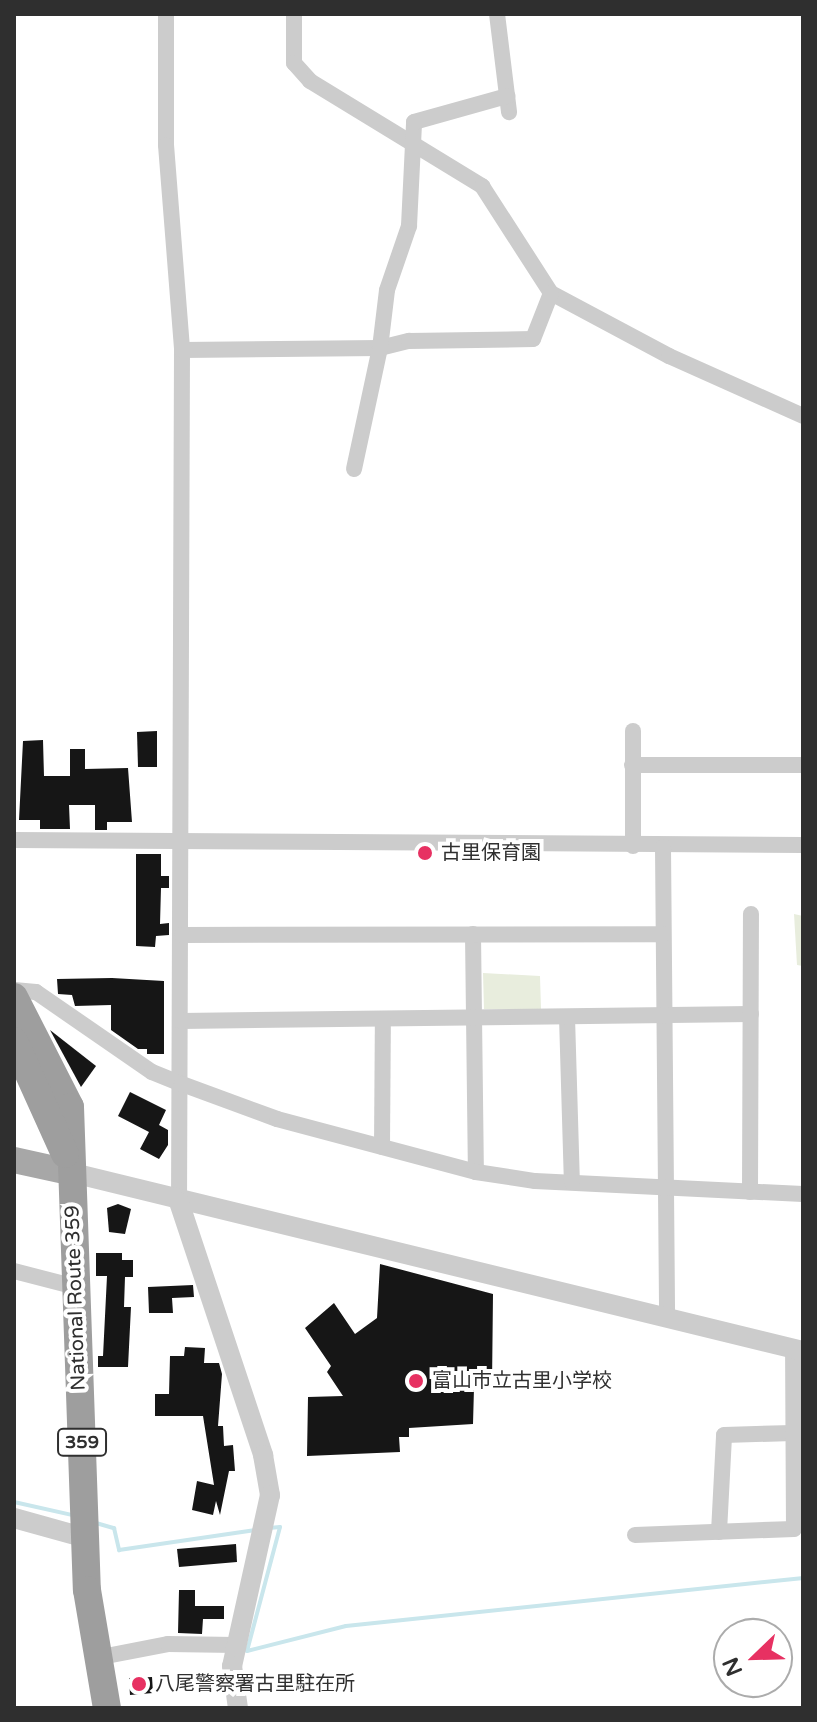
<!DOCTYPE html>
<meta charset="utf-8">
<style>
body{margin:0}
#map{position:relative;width:817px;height:1722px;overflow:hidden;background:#fff;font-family:"Varela Round","Noto Sans JP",sans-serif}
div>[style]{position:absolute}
.green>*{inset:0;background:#e8eddd}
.stream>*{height:4px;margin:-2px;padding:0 2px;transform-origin:2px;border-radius:2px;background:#c9e6ec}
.building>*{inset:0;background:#161616}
.minor>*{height:16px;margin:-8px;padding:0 8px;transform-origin:8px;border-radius:8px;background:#ccc}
.tertiary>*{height:20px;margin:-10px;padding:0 10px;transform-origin:10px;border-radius:10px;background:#ccc}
.primary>*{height:26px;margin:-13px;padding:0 13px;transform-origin:13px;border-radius:13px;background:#a7a7a7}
.trunk>*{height:28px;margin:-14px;padding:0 14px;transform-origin:14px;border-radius:14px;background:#9e9e9e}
.dots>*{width:22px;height:22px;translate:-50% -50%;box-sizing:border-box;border:4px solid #fff;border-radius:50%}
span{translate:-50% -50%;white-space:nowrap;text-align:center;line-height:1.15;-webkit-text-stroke:8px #fff;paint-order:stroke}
.shield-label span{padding:2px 6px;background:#fff;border:2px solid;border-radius:6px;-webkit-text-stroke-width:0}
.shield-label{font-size:18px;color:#2f2f2f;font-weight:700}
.poi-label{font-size:20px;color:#2f2f2f}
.left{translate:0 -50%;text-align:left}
.street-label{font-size:20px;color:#2f2f2f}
.frame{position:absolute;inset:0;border:16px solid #2f2f2f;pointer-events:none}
.north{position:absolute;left:713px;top:1618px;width:80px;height:80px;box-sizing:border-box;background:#fff;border:2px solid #acacac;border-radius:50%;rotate:247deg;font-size:22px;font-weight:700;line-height:32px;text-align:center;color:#2f2f2f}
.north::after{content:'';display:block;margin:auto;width:28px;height:36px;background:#e73162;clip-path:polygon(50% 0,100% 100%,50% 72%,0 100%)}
</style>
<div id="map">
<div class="green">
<div style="clip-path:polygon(794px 914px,803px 916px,803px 966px,797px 965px)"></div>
<div style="clip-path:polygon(483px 973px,540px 976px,541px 1009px,484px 1009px)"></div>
</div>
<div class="stream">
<div style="left:14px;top:1502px;width:59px;rotate:12.6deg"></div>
<div style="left:96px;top:1523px;width:19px;rotate:16deg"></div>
<div style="left:114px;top:1528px;width:23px;rotate:77deg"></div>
<div style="left:119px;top:1550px;width:138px;rotate:-8.3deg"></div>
<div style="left:269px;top:1528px;width:11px;rotate:-5deg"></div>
<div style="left:280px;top:1527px;width:128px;rotate:104.9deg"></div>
<div style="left:247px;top:1651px;width:102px;rotate:-14.2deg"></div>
<div style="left:346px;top:1626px;width:460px;rotate:-6deg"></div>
</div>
<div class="building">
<div style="clip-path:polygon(157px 731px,157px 767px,138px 767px,137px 732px)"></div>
<div style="clip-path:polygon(43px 740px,44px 776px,70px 776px,70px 749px,85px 749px,85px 769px,128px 768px,132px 822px,107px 822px,107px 830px,95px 830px,95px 805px,69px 805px,70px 829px,40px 829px,40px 820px,19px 820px,23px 741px)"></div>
<div style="clip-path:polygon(136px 854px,161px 854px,161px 876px,169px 876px,169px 888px,161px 888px,160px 924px,169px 923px,169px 935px,156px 936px,155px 947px,136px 946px)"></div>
<div style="clip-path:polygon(112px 978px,164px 981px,164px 1054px,147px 1054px,147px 1049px,138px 1049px,111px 1030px,111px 1005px,75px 1006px,72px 995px,58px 994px,57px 979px)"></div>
<div style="clip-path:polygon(50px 1030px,96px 1066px,81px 1087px)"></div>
<div style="clip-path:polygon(130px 1092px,166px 1110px,159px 1125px,168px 1130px,168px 1145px,159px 1159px,140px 1149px,149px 1132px,118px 1116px)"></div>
<div style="clip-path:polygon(118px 1204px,131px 1209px,125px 1234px,109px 1232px,107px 1208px)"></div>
<div style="clip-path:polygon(96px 1253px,122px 1253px,122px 1260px,133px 1260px,133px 1277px,125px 1277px,124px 1307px,131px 1307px,128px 1367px,98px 1367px,98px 1356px,103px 1356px,107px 1276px,96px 1276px)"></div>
<div style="clip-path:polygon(380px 1264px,493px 1294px,492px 1385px,474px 1388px,473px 1424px,409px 1428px,409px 1437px,399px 1437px,400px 1452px,307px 1456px,308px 1397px,343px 1396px,327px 1372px,331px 1366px,305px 1328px,334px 1303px,355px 1334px,377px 1318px)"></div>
<div style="clip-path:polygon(193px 1285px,194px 1297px,172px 1298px,173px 1313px,149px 1313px,148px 1287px)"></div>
<div style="clip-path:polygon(185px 1347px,205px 1348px,204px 1363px,219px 1363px,222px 1374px,218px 1426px,223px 1426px,224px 1446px,233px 1445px,235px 1471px,229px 1471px,220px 1515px,216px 1501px,213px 1515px,192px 1510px,197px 1481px,214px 1485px,203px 1416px,155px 1416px,155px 1394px,169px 1394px,170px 1356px,184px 1356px)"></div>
<div style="clip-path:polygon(236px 1544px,237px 1562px,179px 1567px,177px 1549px)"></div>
<div style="clip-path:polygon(179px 1590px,195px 1590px,195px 1606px,224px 1606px,224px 1619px,203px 1619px,202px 1634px,178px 1633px)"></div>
<div style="clip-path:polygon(152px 1677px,153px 1693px,130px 1695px,129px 1678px)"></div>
</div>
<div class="minor">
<div style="left:166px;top:14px;width:131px;rotate:90deg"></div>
<div style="left:166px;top:145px;width:206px;rotate:85.5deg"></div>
<div style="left:182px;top:350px;width:852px;rotate:90.2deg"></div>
<div style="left:294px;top:14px;width:49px;rotate:90deg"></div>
<div style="left:294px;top:63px;width:24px;rotate:48deg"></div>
<div style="left:310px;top:81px;width:202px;rotate:31.4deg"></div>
<div style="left:482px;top:186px;width:127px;rotate:57.2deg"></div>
<div style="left:551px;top:293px;width:134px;rotate:28.1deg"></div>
<div style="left:669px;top:356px;width:147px;rotate:24.1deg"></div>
<div style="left:497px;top:14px;width:99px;rotate:83deg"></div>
<div style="left:182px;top:350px;width:198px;rotate:-0.6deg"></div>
<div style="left:380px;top:348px;width:30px;rotate:-14deg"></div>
<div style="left:409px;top:341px;width:124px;rotate:-0.9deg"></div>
<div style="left:533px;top:339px;width:49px;rotate:-68.6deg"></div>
<div style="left:354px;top:469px;width:124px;rotate:-77.9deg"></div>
<div style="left:380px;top:348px;width:58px;rotate:-83.1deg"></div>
<div style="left:387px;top:290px;width:68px;rotate:-71deg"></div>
<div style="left:409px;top:226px;width:104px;rotate:-87.2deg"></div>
<div style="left:414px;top:122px;width:97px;rotate:-15.6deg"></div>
<div style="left:632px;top:765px;width:171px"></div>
<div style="left:14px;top:840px;width:789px;rotate:0.36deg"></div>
<div style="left:633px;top:846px;width:115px;rotate:-90deg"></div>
<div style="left:663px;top:847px;width:471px;rotate:89.5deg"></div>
<div style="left:473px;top:934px;width:238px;rotate:89.3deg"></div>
<div style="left:182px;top:935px;width:481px;rotate:-0.1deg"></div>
<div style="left:14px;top:990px;width:22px;rotate:5deg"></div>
<div style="left:36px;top:992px;width:141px;rotate:34.6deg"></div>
<div style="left:152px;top:1072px;width:32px;rotate:22deg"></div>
<div style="left:182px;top:1084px;width:101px;rotate:20.2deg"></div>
<div style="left:277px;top:1119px;width:206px;rotate:14.9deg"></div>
<div style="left:476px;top:1172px;width:60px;rotate:8.7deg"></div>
<div style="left:535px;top:1181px;width:268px;rotate:2.8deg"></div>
<div style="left:567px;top:1017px;width:165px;rotate:88.3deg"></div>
<div style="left:181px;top:1021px;width:570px;rotate:-0.7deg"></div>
<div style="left:382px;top:1147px;width:128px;rotate:-89.6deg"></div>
<div style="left:750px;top:1192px;width:278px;rotate:-89.8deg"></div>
<div style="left:14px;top:1271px;width:64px;rotate:14.5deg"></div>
<div style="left:719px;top:1532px;width:97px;rotate:-87deg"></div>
<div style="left:724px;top:1435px;width:69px;rotate:-1.7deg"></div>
<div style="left:635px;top:1535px;width:159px;rotate:-2.2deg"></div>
<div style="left:794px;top:1529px;width:181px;rotate:-90.3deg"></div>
<div style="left:96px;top:1658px;width:73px;rotate:-11deg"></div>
<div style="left:168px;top:1644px;width:68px;rotate:0.8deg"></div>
</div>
<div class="tertiary">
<div style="left:73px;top:1173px;width:751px;rotate:13.7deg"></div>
<div style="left:179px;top:1202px;width:267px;rotate:71.6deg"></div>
<div style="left:263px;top:1455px;width:41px;rotate:80.1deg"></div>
<div style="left:270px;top:1495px;width:175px;rotate:102.5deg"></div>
<div style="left:232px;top:1666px;width:42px;rotate:81.9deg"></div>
<div style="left:14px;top:1518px;width:75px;rotate:15.5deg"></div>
</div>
<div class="primary">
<div style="left:14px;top:1160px;width:60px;rotate:12.4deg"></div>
</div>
<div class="trunk">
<div style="left:14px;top:997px;width:123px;rotate:63deg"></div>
<div style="left:70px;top:1107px;width:483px;rotate:88deg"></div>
<div style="left:87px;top:1590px;width:120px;rotate:80.4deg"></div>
<div style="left:14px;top:1041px;width:124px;rotate:65.7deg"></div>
</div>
<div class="dots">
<div style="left:425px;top:853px;background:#e73162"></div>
<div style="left:416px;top:1381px;background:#e73162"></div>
<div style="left:139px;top:1684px;background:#e73162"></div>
</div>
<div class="shield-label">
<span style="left:82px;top:1442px">359</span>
</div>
<div class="poi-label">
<span class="left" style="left:441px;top:853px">古里保育園</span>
<span class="left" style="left:432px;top:1381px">富山市立古里小学校</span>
<span class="left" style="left:155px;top:1684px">八尾警察署古里駐在所</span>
</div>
<div class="street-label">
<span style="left:76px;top:1298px;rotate:-92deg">National Route 359</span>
</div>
<div class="frame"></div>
<div class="north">N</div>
</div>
